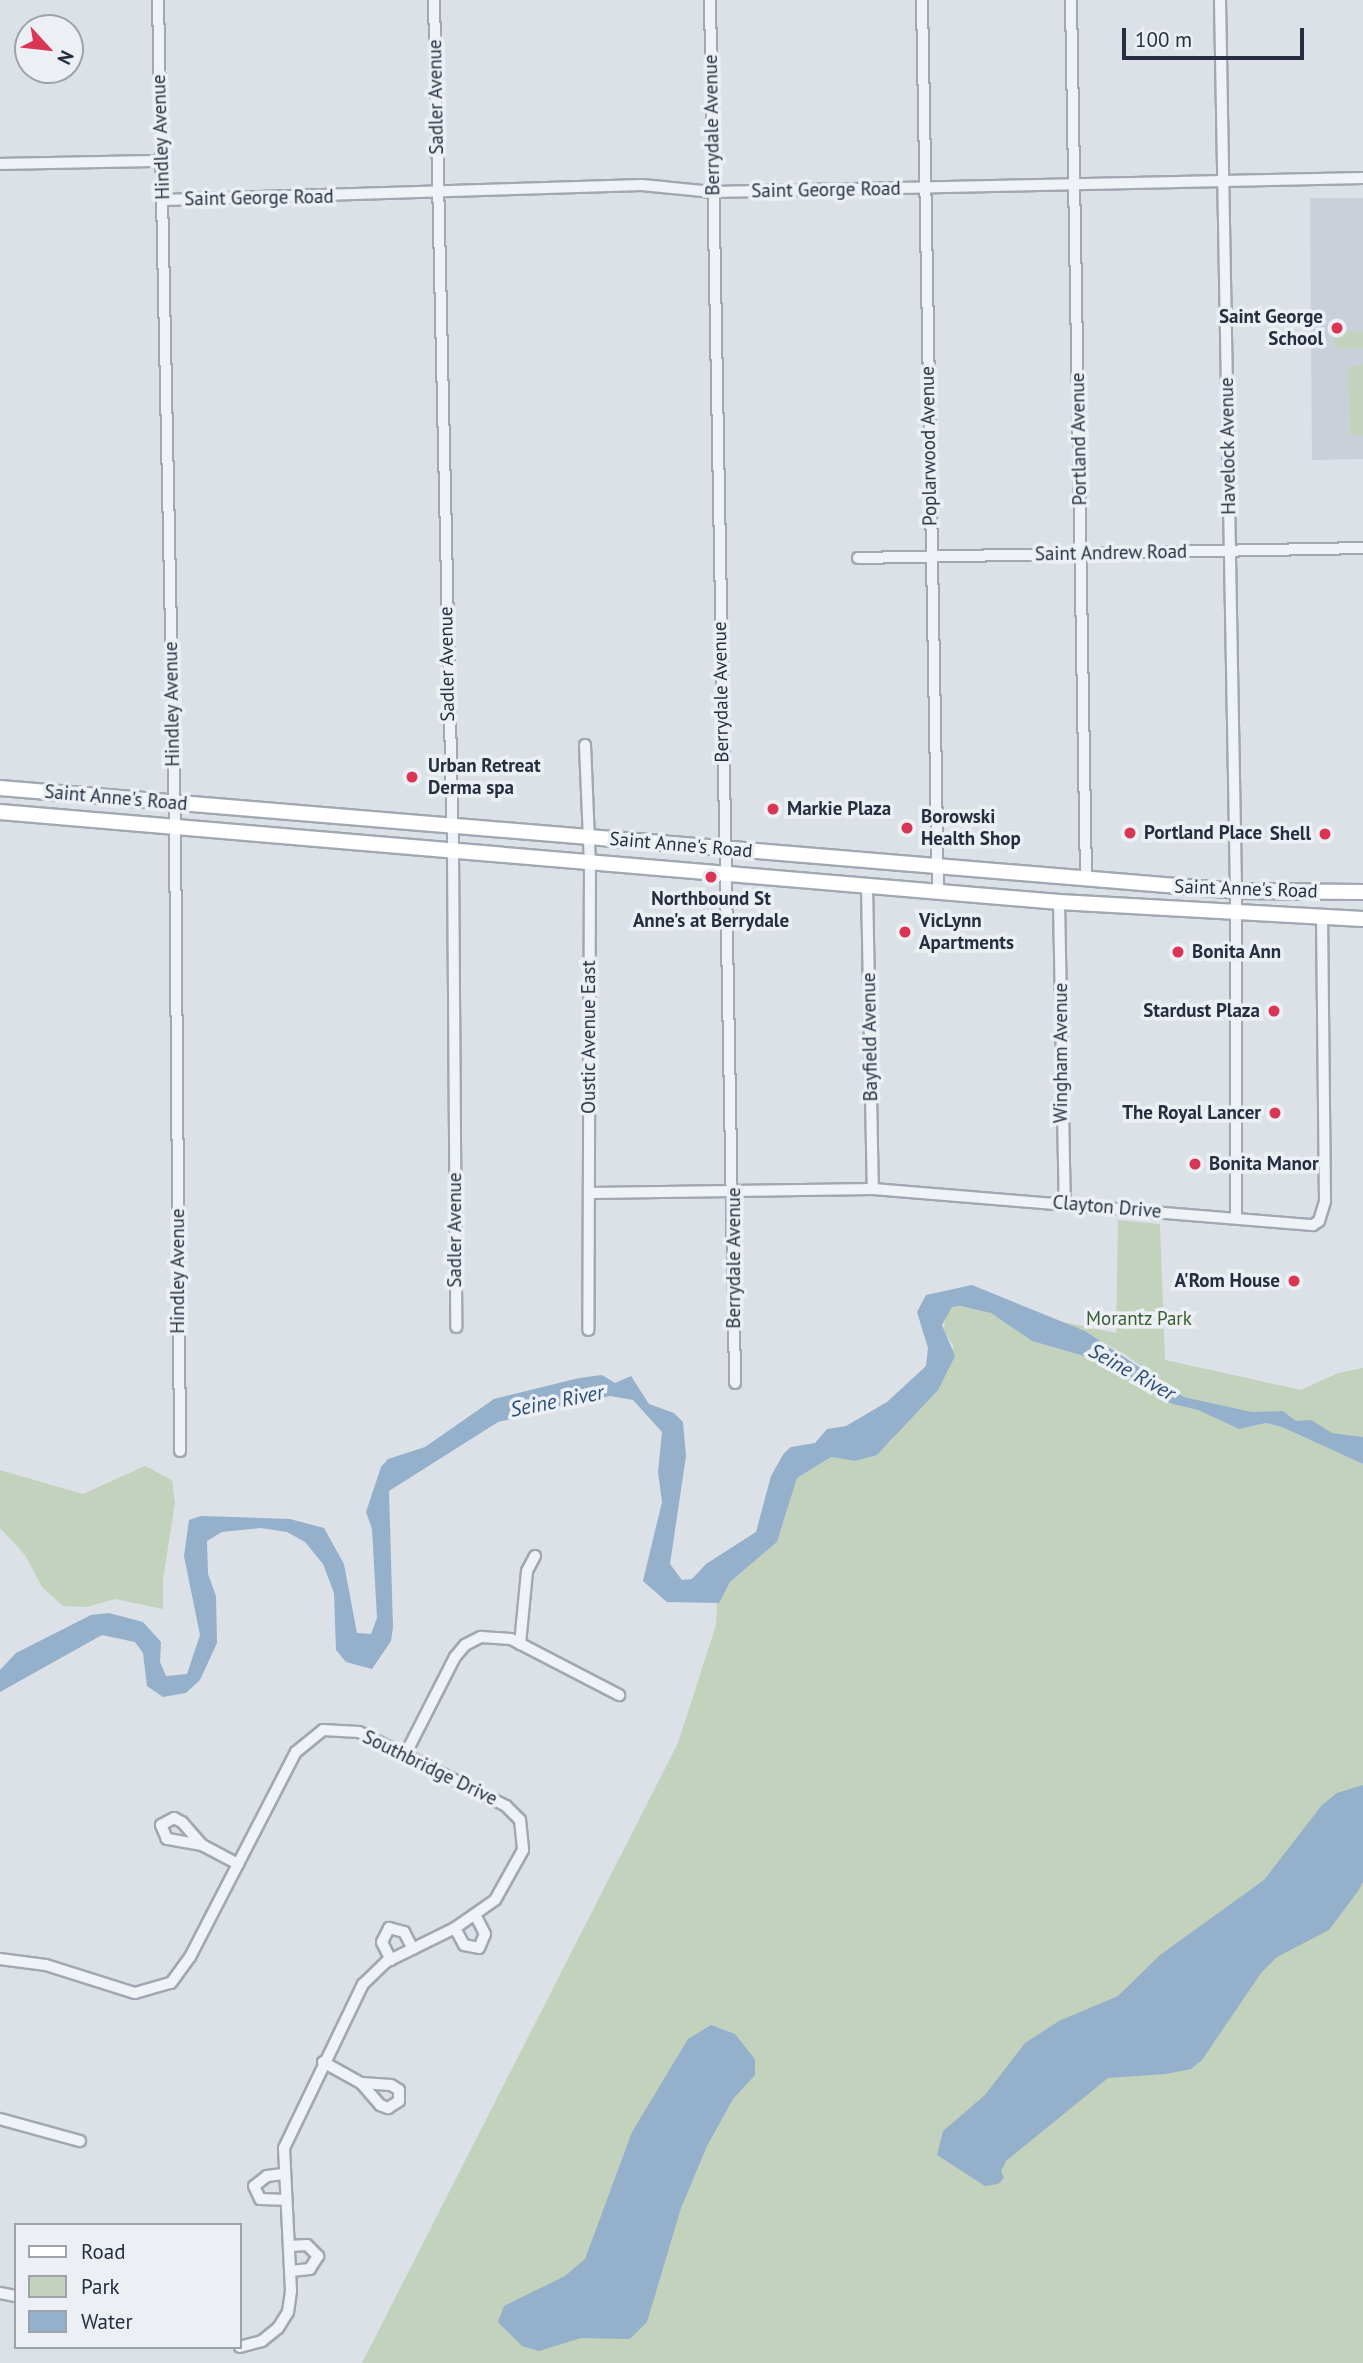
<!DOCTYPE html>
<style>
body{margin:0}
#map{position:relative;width:1363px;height:2363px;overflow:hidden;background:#dce1e8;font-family:"PT Sans",sans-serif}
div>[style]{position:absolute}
.built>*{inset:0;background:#cad0da}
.green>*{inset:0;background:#c3d2bd}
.water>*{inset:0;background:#94b0cb}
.roads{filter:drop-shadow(2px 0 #a1a8b2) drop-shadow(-2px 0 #a1a8b2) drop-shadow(0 2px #a1a8b2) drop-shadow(0 -2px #a1a8b2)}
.minor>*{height:10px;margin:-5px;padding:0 5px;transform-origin:5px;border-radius:5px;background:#eff2f6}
.secondary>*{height:14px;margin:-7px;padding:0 7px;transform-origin:7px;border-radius:7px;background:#fff}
.dots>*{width:19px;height:19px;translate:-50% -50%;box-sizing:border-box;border:4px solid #ecf0f5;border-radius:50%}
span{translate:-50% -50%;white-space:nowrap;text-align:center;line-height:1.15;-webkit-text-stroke:7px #ecf0f5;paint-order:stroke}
.street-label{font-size:19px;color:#252f3f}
.poi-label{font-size:19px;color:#252f3f;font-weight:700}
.right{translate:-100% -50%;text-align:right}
.left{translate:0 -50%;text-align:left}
.park-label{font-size:19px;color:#3a5c31}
.water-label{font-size:21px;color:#2c4f76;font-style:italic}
.legend{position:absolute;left:14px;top:2223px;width:228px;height:126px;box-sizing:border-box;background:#ecf0f5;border:2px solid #9ca3ac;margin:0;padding:9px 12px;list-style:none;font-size:21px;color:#252f3f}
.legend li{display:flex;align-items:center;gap:14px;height:35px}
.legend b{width:35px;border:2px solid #9ca3ac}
.north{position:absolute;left:14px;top:14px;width:70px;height:70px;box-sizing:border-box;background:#ecf0f5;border:2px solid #9ca3ac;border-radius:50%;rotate:117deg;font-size:19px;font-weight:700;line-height:28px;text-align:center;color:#252f3f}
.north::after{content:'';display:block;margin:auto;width:24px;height:32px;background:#d83653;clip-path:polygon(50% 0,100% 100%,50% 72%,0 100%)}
.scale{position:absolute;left:1122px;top:28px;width:182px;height:32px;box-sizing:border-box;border:4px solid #252f3f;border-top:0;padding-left:9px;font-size:21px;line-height:24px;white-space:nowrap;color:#252f3f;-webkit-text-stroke:5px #ecf0f5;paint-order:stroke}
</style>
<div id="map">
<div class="built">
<div style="clip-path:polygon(1310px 198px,1363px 198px,1363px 459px,1312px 460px)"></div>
</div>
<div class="green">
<div style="clip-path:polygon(1335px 331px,1363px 331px,1363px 348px,1335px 349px)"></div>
<div style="clip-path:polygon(1363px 365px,1363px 435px,1350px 435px,1348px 366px)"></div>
<div style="clip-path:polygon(1118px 1220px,1160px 1224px,1165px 1360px,1301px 1390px,1338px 1373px,1363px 1368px,1363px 1437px,1332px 1433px,1311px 1421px,1296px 1421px,1283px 1411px,1252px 1412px,1184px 1397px,1123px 1353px,1063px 1322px,1116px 1333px)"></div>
<div style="clip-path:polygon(972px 1306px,991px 1313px,1032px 1341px,1084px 1356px,1172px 1404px,1198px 1410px,1239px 1429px,1266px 1423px,1282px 1427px,1363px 1464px,1363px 2363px,362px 2363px,678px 1743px,716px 1625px,717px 1604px,730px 1582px,777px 1542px,797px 1478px,831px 1457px,855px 1461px,890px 1443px,954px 1347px,944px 1331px,945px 1316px,952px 1307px)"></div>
<div style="clip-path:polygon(145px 1466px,172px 1480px,175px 1503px,163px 1580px,163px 1609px,115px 1599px,87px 1607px,63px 1606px,42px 1587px,25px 1555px,0 1528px,0 1470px,83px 1494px)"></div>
</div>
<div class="water">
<div style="clip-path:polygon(972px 1285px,1085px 1331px,1184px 1397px,1252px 1412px,1283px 1411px,1296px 1421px,1311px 1420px,1332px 1433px,1363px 1437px,1363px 1464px,1282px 1427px,1266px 1423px,1239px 1429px,1198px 1410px,1172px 1404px,1084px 1356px,1032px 1341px,991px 1313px,961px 1306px,952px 1307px,942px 1325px,955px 1356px,938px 1390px,877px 1455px,855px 1461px,831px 1457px,797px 1478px,777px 1542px,730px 1582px,719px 1603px,667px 1602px,643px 1581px,662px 1502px,658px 1472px,662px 1432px,633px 1400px,610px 1396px,498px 1422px,389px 1491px,393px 1627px,391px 1641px,372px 1669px,346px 1662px,336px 1650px,334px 1593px,323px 1564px,305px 1542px,287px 1532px,261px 1528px,222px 1532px,207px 1541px,208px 1574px,216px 1596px,217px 1643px,200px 1680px,186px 1693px,163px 1697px,147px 1686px,143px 1653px,135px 1642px,102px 1635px,0 1692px,0 1670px,16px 1653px,91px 1615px,109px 1613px,143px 1622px,161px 1642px,160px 1662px,166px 1676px,187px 1674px,200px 1635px,184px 1556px,189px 1520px,201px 1516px,290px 1519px,324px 1528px,344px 1564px,357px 1633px,371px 1634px,377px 1618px,372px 1529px,366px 1512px,381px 1467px,388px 1459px,425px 1447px,494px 1399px,579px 1378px,602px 1375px,615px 1383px,631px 1376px,649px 1404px,674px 1413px,683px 1422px,686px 1456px,670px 1564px,682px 1580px,692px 1579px,706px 1564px,756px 1532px,771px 1476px,784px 1453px,791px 1447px,815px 1443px,827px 1429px,846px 1426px,887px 1402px,926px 1366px,928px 1348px,917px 1312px,926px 1295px)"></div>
<div style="clip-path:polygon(1363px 1785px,1363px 1882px,1358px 1891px,1329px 1930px,1277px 1957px,1261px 1973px,1202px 2060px,1191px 2069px,1166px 2074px,1108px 2078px,1006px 2161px,1001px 2171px,1004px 2178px,998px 2184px,985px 2186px,937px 2155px,943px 2131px,985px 2095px,1025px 2043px,1059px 2021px,1118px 1996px,1160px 1955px,1264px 1880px,1322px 1805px,1337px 1793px)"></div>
<div style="clip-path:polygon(711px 2025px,735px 2034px,755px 2059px,755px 2075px,733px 2099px,707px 2146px,681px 2208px,647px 2322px,630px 2339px,581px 2338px,539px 2351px,522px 2346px,498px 2322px,504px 2306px,565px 2276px,585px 2259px,632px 2132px,688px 2039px)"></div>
</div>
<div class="roads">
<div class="minor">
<div style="left:158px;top:0;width:827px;rotate:88.82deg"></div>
<div style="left:175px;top:827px;width:624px;rotate:89.54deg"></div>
<div style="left:434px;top:0;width:851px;rotate:88.72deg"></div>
<div style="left:453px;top:851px;width:476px;rotate:89.6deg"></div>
<div style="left:710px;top:0;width:1383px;rotate:88.96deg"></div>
<div style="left:922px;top:0;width:892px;rotate:88.97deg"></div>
<div style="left:1071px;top:0;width:879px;rotate:89.02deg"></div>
<div style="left:1220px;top:0;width:891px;rotate:88.97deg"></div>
<div style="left:1236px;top:891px;width:327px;rotate:90deg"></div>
<div style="left:0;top:164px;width:161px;rotate:-1.1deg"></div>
<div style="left:163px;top:200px;width:479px;rotate:-1.8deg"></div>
<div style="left:642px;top:185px;width:71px;rotate:5.6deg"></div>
<div style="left:713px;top:192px;width:650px;rotate:-1.23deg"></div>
<div style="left:858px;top:558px;width:505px;rotate:-1.13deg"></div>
<div style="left:585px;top:745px;width:118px;rotate:87.6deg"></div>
<div style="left:590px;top:863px;width:467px;rotate:90.2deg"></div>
<div style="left:867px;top:886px;width:303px;rotate:88.9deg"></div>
<div style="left:1059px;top:902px;width:301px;rotate:88.9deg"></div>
<div style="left:591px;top:1193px;width:282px;rotate:-0.8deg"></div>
<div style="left:873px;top:1189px;width:441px;rotate:4.7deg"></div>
<div style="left:1313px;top:1225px;width:7px;rotate:-34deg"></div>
<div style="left:1319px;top:1221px;width:21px;rotate:-73deg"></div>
<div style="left:1325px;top:1201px;width:282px;rotate:-90.6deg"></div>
<div style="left:520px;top:1644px;width:73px;rotate:-84.5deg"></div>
<div style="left:527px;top:1571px;width:17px;rotate:-62deg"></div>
<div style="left:405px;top:1755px;width:110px;rotate:-63deg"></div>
<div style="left:455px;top:1657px;width:16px;rotate:-50deg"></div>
<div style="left:465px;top:1645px;width:18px;rotate:-27deg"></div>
<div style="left:481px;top:1637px;width:30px;rotate:4deg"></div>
<div style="left:511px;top:1639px;width:122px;rotate:27.4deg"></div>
<div style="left:202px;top:1845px;width:36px;rotate:-170deg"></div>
<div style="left:167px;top:1839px;width:15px;rotate:-113deg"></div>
<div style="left:161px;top:1825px;width:15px;rotate:-28deg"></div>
<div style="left:174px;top:1818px;width:9px;rotate:27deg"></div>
<div style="left:182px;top:1822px;width:30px;rotate:49deg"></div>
<div style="left:202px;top:1845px;width:41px;rotate:27.8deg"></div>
<div style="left:455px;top:1928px;width:19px;rotate:62deg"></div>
<div style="left:464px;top:1945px;width:15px;rotate:11deg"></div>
<div style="left:479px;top:1948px;width:15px;rotate:-67deg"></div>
<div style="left:485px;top:1934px;width:20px;rotate:-117deg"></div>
<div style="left:0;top:1959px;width:46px;rotate:7.4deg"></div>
<div style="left:46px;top:1965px;width:93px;rotate:17.5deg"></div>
<div style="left:135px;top:1993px;width:37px;rotate:-16deg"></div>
<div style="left:171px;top:1983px;width:32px;rotate:-54deg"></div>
<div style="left:190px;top:1957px;width:231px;rotate:-62.7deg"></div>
<div style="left:296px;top:1752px;width:35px;rotate:-39deg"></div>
<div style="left:323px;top:1730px;width:36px;rotate:3deg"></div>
<div style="left:359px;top:1732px;width:165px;rotate:26.7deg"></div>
<div style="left:506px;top:1806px;width:20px;rotate:45deg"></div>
<div style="left:520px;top:1820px;width:30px;rotate:84deg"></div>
<div style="left:523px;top:1850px;width:57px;rotate:119.2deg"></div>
<div style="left:495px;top:1900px;width:49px;rotate:145deg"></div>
<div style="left:455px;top:1928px;width:77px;rotate:153.8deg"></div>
<div style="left:386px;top:1962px;width:32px;rotate:136deg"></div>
<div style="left:363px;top:1984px;width:182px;rotate:115.7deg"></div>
<div style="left:284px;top:2148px;width:143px;rotate:87.2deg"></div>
<div style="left:291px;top:2291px;width:21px;rotate:98deg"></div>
<div style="left:288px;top:2312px;width:19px;rotate:122deg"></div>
<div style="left:278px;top:2328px;width:21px;rotate:141deg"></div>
<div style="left:262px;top:2341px;width:23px;rotate:165deg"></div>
<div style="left:391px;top:1960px;width:20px;rotate:-117deg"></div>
<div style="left:382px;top:1942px;width:16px;rotate:-63deg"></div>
<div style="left:389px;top:1928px;width:16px;rotate:15deg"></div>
<div style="left:404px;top:1932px;width:19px;rotate:62deg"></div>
<div style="left:323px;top:2062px;width:43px;rotate:28.9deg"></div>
<div style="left:361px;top:2083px;width:29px;rotate:49deg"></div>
<div style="left:380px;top:2105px;width:9px;rotate:21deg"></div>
<div style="left:388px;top:2108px;width:13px;rotate:-32deg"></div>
<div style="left:399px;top:2101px;width:11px;rotate:-90deg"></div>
<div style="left:399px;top:2090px;width:9px;rotate:-148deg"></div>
<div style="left:391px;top:2085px;width:30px;rotate:-176deg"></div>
<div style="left:0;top:2119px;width:83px;rotate:15.4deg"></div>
<div style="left:283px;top:2174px;width:16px;rotate:173deg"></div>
<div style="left:267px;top:2176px;width:16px;rotate:142deg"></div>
<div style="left:254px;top:2186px;width:14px;rotate:65deg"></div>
<div style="left:260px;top:2199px;width:25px;rotate:2deg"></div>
<div style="left:289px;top:2246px;width:18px;rotate:-3deg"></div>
<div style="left:307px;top:2245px;width:16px;rotate:45deg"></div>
<div style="left:318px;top:2256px;width:15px;rotate:122deg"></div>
<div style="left:310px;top:2269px;width:19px;rotate:174deg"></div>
<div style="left:0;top:2293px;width:16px;rotate:11deg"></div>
</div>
<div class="secondary">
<div style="left:0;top:788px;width:1240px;rotate:4.76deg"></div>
<div style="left:1236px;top:891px;width:127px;rotate:0.5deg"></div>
<div style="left:0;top:812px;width:1063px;rotate:4.86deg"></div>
<div style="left:1059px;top:902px;width:304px;rotate:3.2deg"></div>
</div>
</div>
<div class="dots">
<div style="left:1337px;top:328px;background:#d83653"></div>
<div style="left:412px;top:777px;background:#d83653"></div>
<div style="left:773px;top:809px;background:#d83653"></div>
<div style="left:907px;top:828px;background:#d83653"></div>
<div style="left:1130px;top:833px;background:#d83653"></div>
<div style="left:1325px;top:834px;background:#d83653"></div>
<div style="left:711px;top:877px;background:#d83653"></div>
<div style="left:905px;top:932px;background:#d83653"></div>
<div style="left:1178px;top:952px;background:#d83653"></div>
<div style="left:1274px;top:1011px;background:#d83653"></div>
<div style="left:1275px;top:1113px;background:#d83653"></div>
<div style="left:1195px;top:1164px;background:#d83653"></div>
<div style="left:1294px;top:1281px;background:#d83653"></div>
</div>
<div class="street-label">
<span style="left:436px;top:97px;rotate:-91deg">Sadler Avenue</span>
<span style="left:712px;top:125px;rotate:-91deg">Berrydale Avenue</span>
<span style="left:161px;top:137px;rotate:-92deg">Hindley Avenue</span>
<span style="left:826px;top:190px;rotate:-1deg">Saint George Road</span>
<span style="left:259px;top:198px;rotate:-1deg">Saint George Road</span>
<span style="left:1079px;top:439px;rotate:-91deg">Portland Avenue</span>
<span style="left:929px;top:446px;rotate:-91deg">Poplarwood Avenue</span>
<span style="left:1228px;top:446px;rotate:-91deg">Havelock Avenue</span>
<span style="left:1111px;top:553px;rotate:-1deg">Saint Andrew Road</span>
<span style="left:447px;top:664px;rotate:-91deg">Sadler Avenue</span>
<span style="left:721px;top:692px;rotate:-91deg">Berrydale Avenue</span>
<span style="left:172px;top:704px;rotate:-91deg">Hindley Avenue</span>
<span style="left:116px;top:798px;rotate:5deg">Saint Anne's Road</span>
<span style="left:681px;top:845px;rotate:5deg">Saint Anne's Road</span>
<span style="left:1246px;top:889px;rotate:2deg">Saint Anne's Road</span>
<span style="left:589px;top:1037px;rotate:-90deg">Oustic Avenue East</span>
<span style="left:870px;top:1037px;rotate:-91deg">Bayfield Avenue</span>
<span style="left:1061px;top:1053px;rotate:-90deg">Wingham Avenue</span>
<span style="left:1107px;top:1207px;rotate:5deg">Clayton Drive</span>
<span style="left:455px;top:1230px;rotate:-90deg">Sadler Avenue</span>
<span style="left:734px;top:1258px;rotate:-90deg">Berrydale Avenue</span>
<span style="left:178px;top:1271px;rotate:-90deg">Hindley Avenue</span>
<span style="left:430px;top:1768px;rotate:26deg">Southbridge Drive</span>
</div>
<div class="poi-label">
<span class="right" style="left:1323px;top:328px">Saint George<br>School</span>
<span class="left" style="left:428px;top:777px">Urban Retreat<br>Derma spa</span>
<span class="left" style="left:787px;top:809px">Markie Plaza</span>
<span class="left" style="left:921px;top:828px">Borowski<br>Health Shop</span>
<span class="left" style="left:1144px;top:833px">Portland Place</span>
<span class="right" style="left:1311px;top:834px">Shell</span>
<span style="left:711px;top:910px">Northbound St<br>Anne's at Berrydale</span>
<span class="left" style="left:919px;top:932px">VicLynn<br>Apartments</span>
<span class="left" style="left:1192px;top:952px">Bonita Ann</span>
<span class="right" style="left:1260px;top:1011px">Stardust Plaza</span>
<span class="right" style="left:1261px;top:1113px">The Royal Lancer</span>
<span class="left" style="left:1209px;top:1164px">Bonita Manor</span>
<span class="right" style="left:1280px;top:1281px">A'Rom House</span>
</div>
<div class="park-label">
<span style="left:1139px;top:1319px">Morantz Park</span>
</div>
<div class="water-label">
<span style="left:1132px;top:1372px;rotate:29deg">Seine River</span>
<span style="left:557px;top:1401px;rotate:-11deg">Seine River</span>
</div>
<ul class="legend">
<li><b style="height:9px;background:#fff"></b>Road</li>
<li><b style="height:19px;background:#c3d2bd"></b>Park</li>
<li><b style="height:19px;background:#94b0cb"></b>Water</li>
</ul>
<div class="north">N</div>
<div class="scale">100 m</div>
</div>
